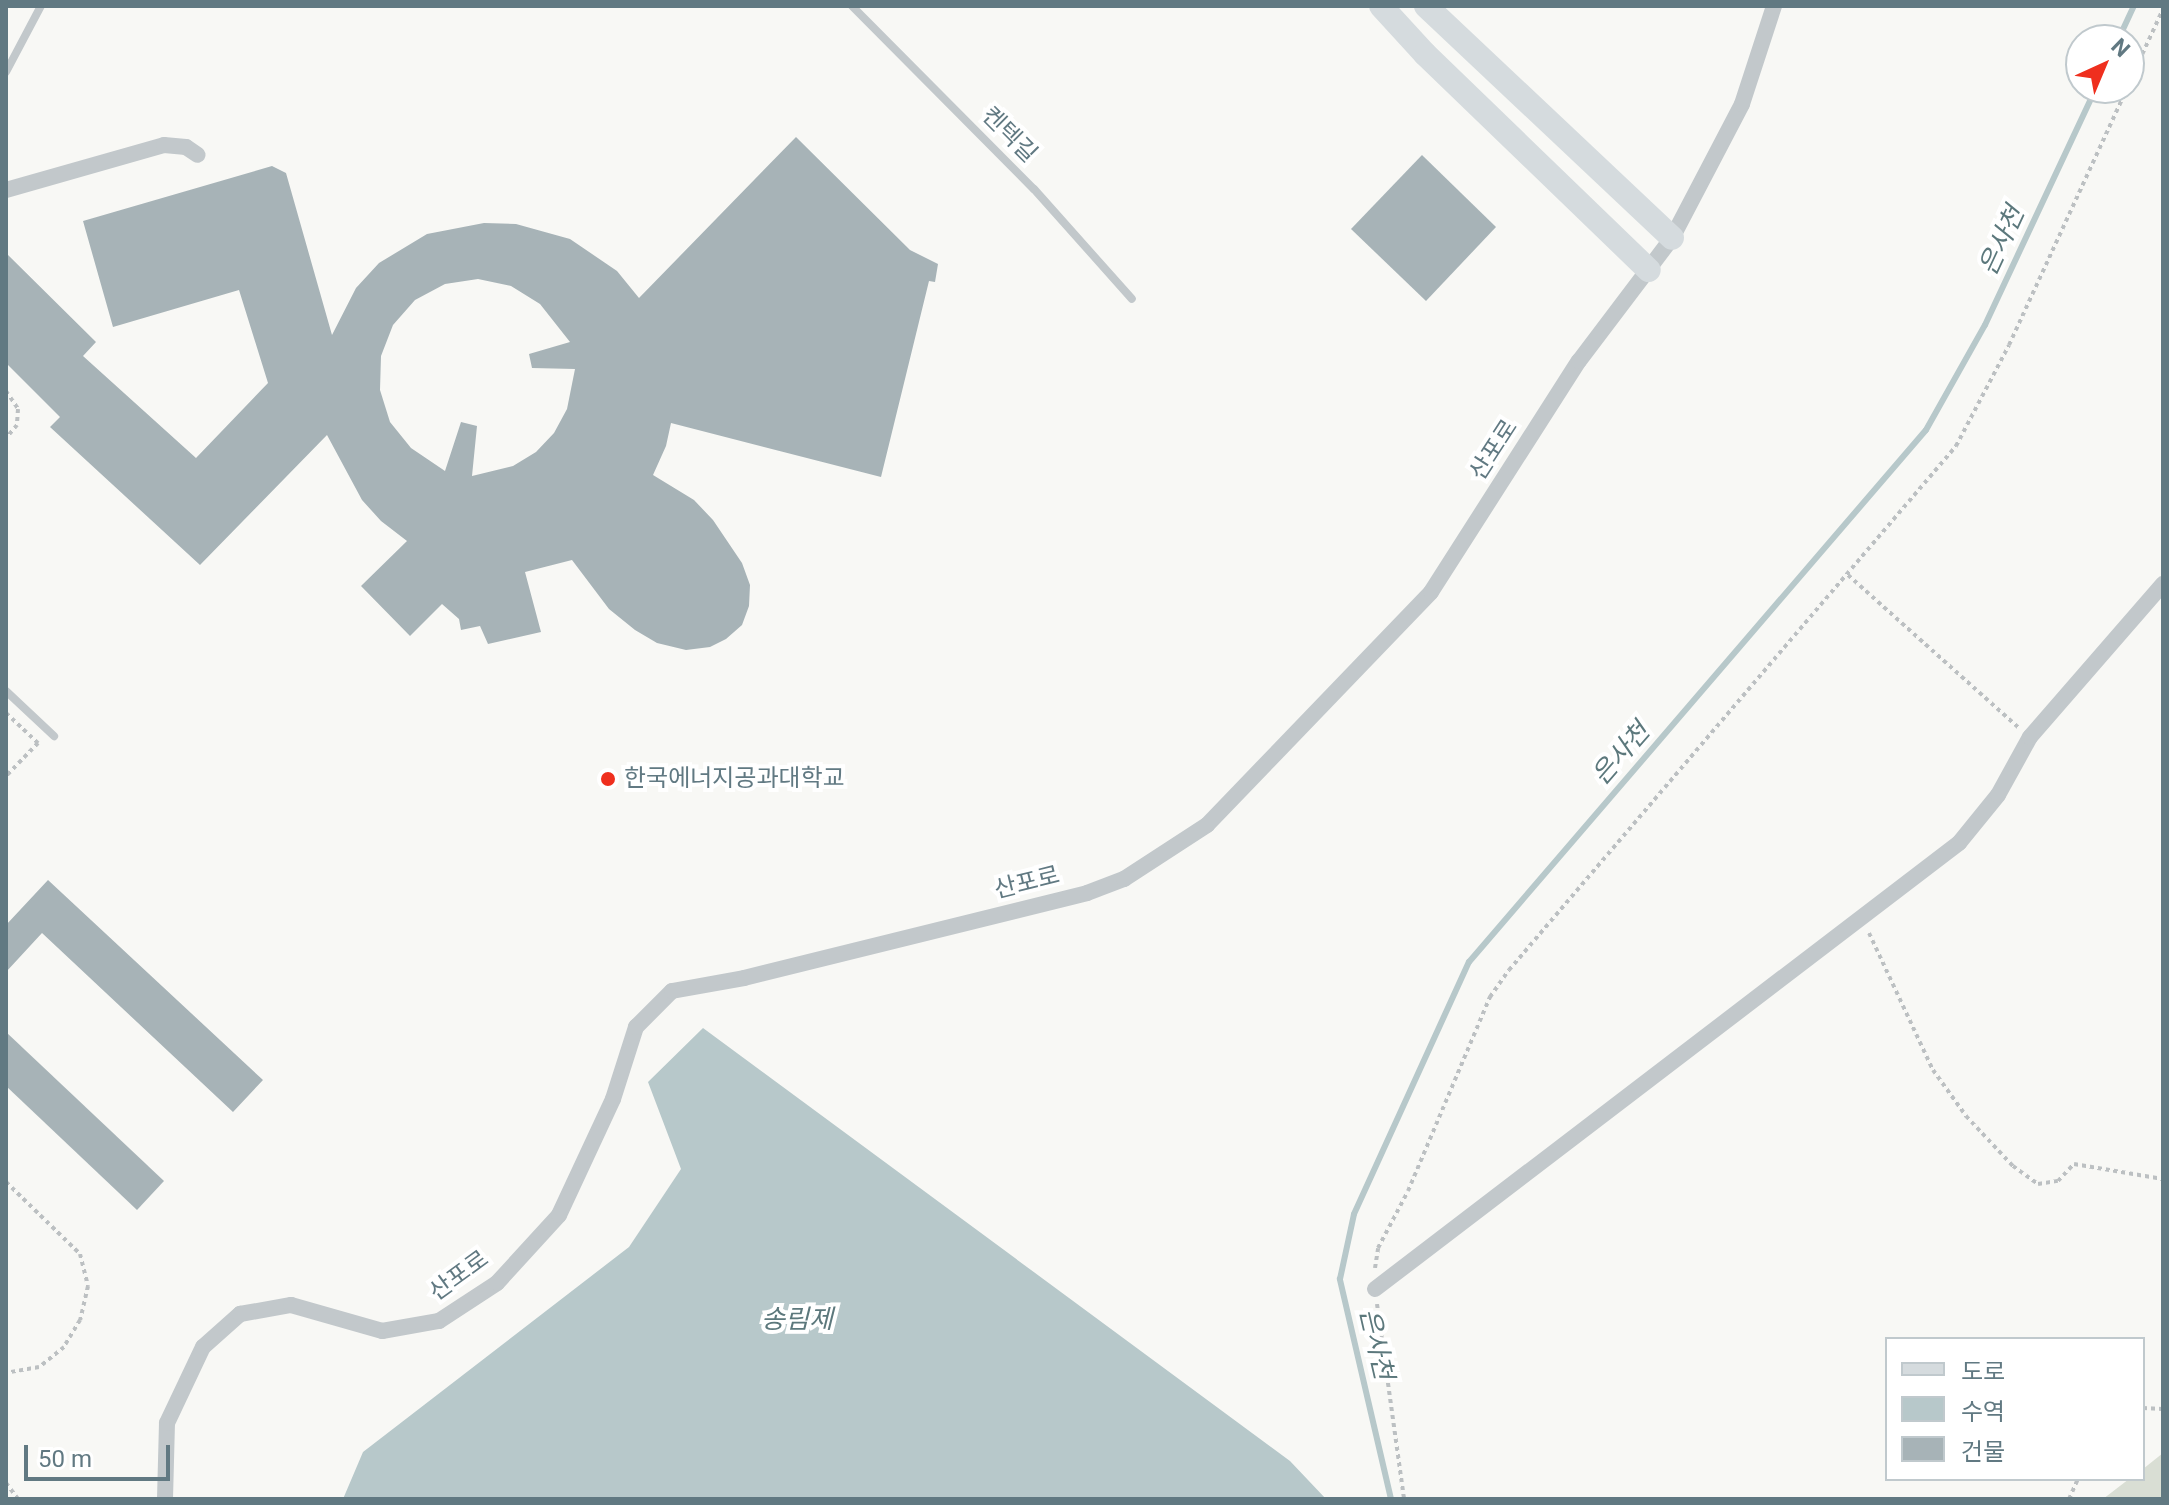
<!DOCTYPE html>
<meta charset="utf-8">
<style>
body{margin:0}
#map{position:relative;width:2169px;height:1505px;overflow:hidden;background:#f8f8f5;font-family:Roboto,"Noto Sans KR",sans-serif}
div>[style]{position:absolute}
.green>*{inset:0;background:#d9ded4}
.water>*{inset:0;background:#b7c8ca}
.stream>*{height:6px;margin:-3px;padding:0 3px;transform-origin:3px;border-radius:3px;background:#b7c8ca}
.building>*{inset:0;background:#a7b3b7}
.path>*{height:4px;margin-top:-2px;transform-origin:0;background:repeating-linear-gradient(90deg,#bcc0c2 0 4px,transparent 0 8px)}
.lane>*{height:8px;margin:-4px;padding:0 4px;transform-origin:4px;border-radius:4px;background:#c2c8cb}
.street>*{height:16px;margin:-8px;padding:0 8px;transform-origin:8px;border-radius:8px;background:#c2c8cb}
.secondary>*{height:24px;margin:-12px;padding:0 12px;transform-origin:12px;border-radius:12px;background:#d5dbde}
.dots>*{width:22px;height:22px;translate:-50% -50%;box-sizing:border-box;border:4px solid #fff;border-radius:50%}
span{translate:-50% -50%;white-space:nowrap;text-align:center;line-height:1.15;-webkit-text-stroke:8px #fff;paint-order:stroke}
.street-label{font-size:24px;color:#617982}
.poi-label{font-size:24px;color:#617982}
.left{translate:0 -50%;text-align:left}
.water-label{font-size:26px;color:#5c787c;font-style:italic}
.frame{position:absolute;inset:0;border:8px solid #617982;pointer-events:none}
.legend{position:absolute;left:1885px;top:1337px;width:260px;height:144px;box-sizing:border-box;background:#fff;border:2px solid #c0c9cd;margin:0;padding:10px 14px;list-style:none;font-size:24px;color:#617982}
.legend li{display:flex;align-items:center;gap:16px;height:40px}
.legend b{width:40px;border:2px solid #c0c9cd}
.north{position:absolute;left:2065px;top:24px;width:80px;height:80px;box-sizing:border-box;background:#fff;border:2px solid #c0c9cd;border-radius:50%;rotate:44deg;font-size:22px;font-weight:700;line-height:32px;text-align:center;color:#617982}
.north::after{content:'';display:block;margin:auto;width:28px;height:36px;background:#ef2f1e;clip-path:polygon(50% 0,100% 100%,50% 72%,0 100%)}
.scale{position:absolute;left:24px;top:1445px;width:146px;height:36px;box-sizing:border-box;border:4px solid #617982;border-top:0;padding-left:10px;font-size:24px;line-height:28px;white-space:nowrap;color:#617982;-webkit-text-stroke:6px #fff;paint-order:stroke}
</style>
<div id="map">
<div class="green">
<div style="clip-path:polygon(2163px 1453px,2163px 1499px,2103px 1499px,2129px 1479px,2143px 1479px,2143px 1469px)"></div>
</div>
<div class="water">
<div style="clip-path:polygon(703px 1028px,1290px 1461px,1326px 1499px,343px 1499px,363px 1452px,629px 1247px,681px 1169px,648px 1082px)"></div>
</div>
<div class="stream">
<div style="left:2118px;top:40px;width:38px;rotate:-65deg"></div>
<div style="left:1391px;top:1499px;width:226px;rotate:-103.1deg"></div>
<div style="left:1340px;top:1279px;width:66px;rotate:-77.8deg"></div>
<div style="left:1354px;top:1214px;width:277px;rotate:-65.5deg"></div>
<div style="left:1469px;top:962px;width:701px;rotate:-49.34deg"></div>
<div style="left:1926px;top:430px;width:120px;rotate:-60.7deg"></div>
<div style="left:1985px;top:325px;width:262px;rotate:-64.9deg"></div>
</div>
<div class="building">
<div style="clip-path:polygon(evenodd,796px 137px,910px 250px,938px 264px,935px 282px,929px 281px,881px 477px,671px 423px,666px 446px,653px 475px,694px 500px,713px 520px,742px 563px,750px 585px,749px 606px,742px 625px,726px 639px,710px 647px,686px 650px,657px 643px,635px 630px,609px 609px,572px 560px,525px 572px,541px 632px,488px 644px,480px 626px,461px 630px,459px 619px,442px 604px,410px 636px,361px 586px,407px 541px,381px 521px,362px 500px,327px 435px,200px 565px,50px 427px,60px 417px,6px 363px,6px 253px,96px 342px,83px 356px,196px 458px,268px 383px,239px 290px,113px 327px,83px 221px,272px 166px,286px 173px,332px 335px,356px 288px,379px 263px,427px 234px,484px 223px,516px 224px,570px 239px,617px 271px,639px 298px,796px 137px,478px 279px,511px 286px,540px 304px,570px 342px,529px 354px,532px 368px,575px 369px,567px 409px,554px 433px,536px 452px,513px 466px,472px 476px,477px 426px,461px 422px,445px 471px,411px 448px,390px 422px,380px 390px,381px 356px,393px 325px,415px 300px,445px 284px,478px 279px)"></div>
<div style="clip-path:polygon(1422px 155px,1496px 227px,1426px 301px,1351px 229px)"></div>
<div style="clip-path:polygon(48px 880px,263px 1080px,233px 1112px,42px 933px,6px 972px,6px 925px)"></div>
<div style="clip-path:polygon(6px 1032px,164px 1181px,137px 1210px,6px 1086px)"></div>
</div>
<div class="path">
<div style="left:2129px;top:83px;width:81px;rotate:-65.3deg"></div>
<div style="left:6px;top:391px;width:22px;rotate:56deg"></div>
<div style="left:18px;top:409px;width:16px;rotate:94deg"></div>
<div style="left:17px;top:425px;width:17px;rotate:130deg"></div>
<div style="left:1848px;top:575px;width:229px;rotate:41.8deg"></div>
<div style="left:6px;top:713px;width:44px;rotate:43.2deg"></div>
<div style="left:38px;top:743px;width:46px;rotate:134.1deg"></div>
<div style="left:1869px;top:933px;width:151px;rotate:65deg"></div>
<div style="left:1933px;top:1070px;width:57px;rotate:54.3deg"></div>
<div style="left:1966px;top:1116px;width:69px;rotate:46.8deg"></div>
<div style="left:2013px;top:1166px;width:31px;rotate:36deg"></div>
<div style="left:2038px;top:1184px;width:20px;rotate:-9deg"></div>
<div style="left:2058px;top:1181px;width:23px;rotate:-47deg"></div>
<div style="left:2074px;top:1164px;width:90px;rotate:9.6deg"></div>
<div style="left:6px;top:1182px;width:103px;rotate:44.2deg"></div>
<div style="left:80px;top:1254px;width:33px;rotate:76deg"></div>
<div style="left:88px;top:1286px;width:35px;rotate:103deg"></div>
<div style="left:80px;top:1320px;width:31px;rotate:121deg"></div>
<div style="left:64px;top:1347px;width:32px;rotate:141deg"></div>
<div style="left:39px;top:1367px;width:34px;rotate:170deg"></div>
<div style="left:1375px;top:1268px;width:20px;rotate:-81deg"></div>
<div style="left:1378px;top:1248px;width:64px;rotate:-62.2deg"></div>
<div style="left:1408px;top:1191px;width:211px;rotate:-67.1deg"></div>
<div style="left:1490px;top:997px;width:33px;rotate:-55deg"></div>
<div style="left:1509px;top:970px;width:689px;rotate:-49.53deg"></div>
<div style="left:1956px;top:446px;width:114px;rotate:-62.3deg"></div>
<div style="left:2009px;top:345px;width:283px;rotate:-65.3deg"></div>
<div style="left:1377px;top:1304px;width:197px;rotate:82.1deg"></div>
<div style="left:2143px;top:1408px;width:20px;rotate:3deg"></div>
<div style="left:6px;top:1483px;width:20px;rotate:53deg"></div>
<div style="left:2069px;top:1499px;width:22px;rotate:-66deg"></div>
</div>
<div class="lane">
<div style="left:852px;top:6px;width:258px;rotate:45.2deg"></div>
<div style="left:1034px;top:189px;width:147px;rotate:48.3deg"></div>
<div style="left:6px;top:72px;width:75px;rotate:-62.1deg"></div>
<div style="left:6px;top:691px;width:66px;rotate:43.2deg"></div>
</div>
<div class="street">
<div style="left:6px;top:190px;width:164px;rotate:-15.9deg"></div>
<div style="left:164px;top:145px;width:22px;rotate:5deg"></div>
<div style="left:186px;top:147px;width:14px;rotate:34deg"></div>
<div style="left:1375px;top:1289px;width:735px;rotate:-37.37deg"></div>
<div style="left:1959px;top:843px;width:62px;rotate:-50.9deg"></div>
<div style="left:1998px;top:795px;width:66px;rotate:-61.1deg"></div>
<div style="left:2030px;top:737px;width:203px;rotate:-49deg"></div>
<div style="left:165px;top:1499px;width:76px;rotate:-88.5deg"></div>
<div style="left:167px;top:1423px;width:84px;rotate:-64.7deg"></div>
<div style="left:203px;top:1347px;width:50px;rotate:-41.7deg"></div>
<div style="left:240px;top:1314px;width:52px;rotate:-10deg"></div>
<div style="left:291px;top:1305px;width:95px;rotate:15.9deg"></div>
<div style="left:382px;top:1331px;width:58px;rotate:-10deg"></div>
<div style="left:439px;top:1321px;width:69px;rotate:-33.2deg"></div>
<div style="left:497px;top:1283px;width:92px;rotate:-47.6deg"></div>
<div style="left:559px;top:1215px;width:128px;rotate:-65deg"></div>
<div style="left:613px;top:1099px;width:76px;rotate:-72.3deg"></div>
<div style="left:636px;top:1027px;width:51px;rotate:-45deg"></div>
<div style="left:672px;top:991px;width:73px;rotate:-10.2deg"></div>
<div style="left:744px;top:978px;width:353px;rotate:-13.9deg"></div>
<div style="left:1087px;top:893px;width:40px;rotate:-21deg"></div>
<div style="left:1124px;top:879px;width:99px;rotate:-33deg"></div>
<div style="left:1207px;top:825px;width:323px;rotate:-46.1deg"></div>
<div style="left:1431px;top:592px;width:274px;rotate:-57.4deg"></div>
<div style="left:1579px;top:361px;width:154px;rotate:-52.9deg"></div>
<div style="left:1672px;top:238px;width:151px;rotate:-62.4deg"></div>
<div style="left:1742px;top:104px;width:103px;rotate:-71.9deg"></div>
</div>
<div class="secondary">
<div style="left:1381px;top:6px;width:65px;rotate:47.5deg"></div>
<div style="left:1425px;top:54px;width:311px;rotate:44deg"></div>
<div style="left:1426px;top:6px;width:338px;rotate:43.3deg"></div>
</div>
<div class="dots">
<div style="left:608px;top:779px;background:#ef2f1e"></div>
</div>
<div class="street-label">
<span style="left:1009px;top:135px;rotate:45deg">켄텍길</span>
<span style="left:1494px;top:450px;rotate:-57deg">산포로</span>
<span style="left:1027px;top:883px;rotate:-14deg">산포로</span>
<span style="left:459px;top:1276px;rotate:-36deg">산포로</span>
</div>
<div class="poi-label">
<span class="left" style="left:624px;top:779px">한국에너지공과대학교</span>
</div>
<div class="water-label">
<span style="left:2002px;top:241px;rotate:-65deg">은사천</span>
<span style="left:1621px;top:754px;rotate:-49deg">은사천</span>
<span style="left:797px;top:1320px">송림제</span>
<span style="left:1376px;top:1344px;rotate:77deg">은사천</span>
</div>
<div class="frame"></div>
<ul class="legend">
<li><b style="height:10px;background:#d5dbde"></b>도로</li>
<li><b style="height:22px;background:#b7c8ca"></b>수역</li>
<li><b style="height:22px;background:#a7b3b7"></b>건물</li>
</ul>
<div class="north">N</div>
<div class="scale">50 m</div>
</div>
